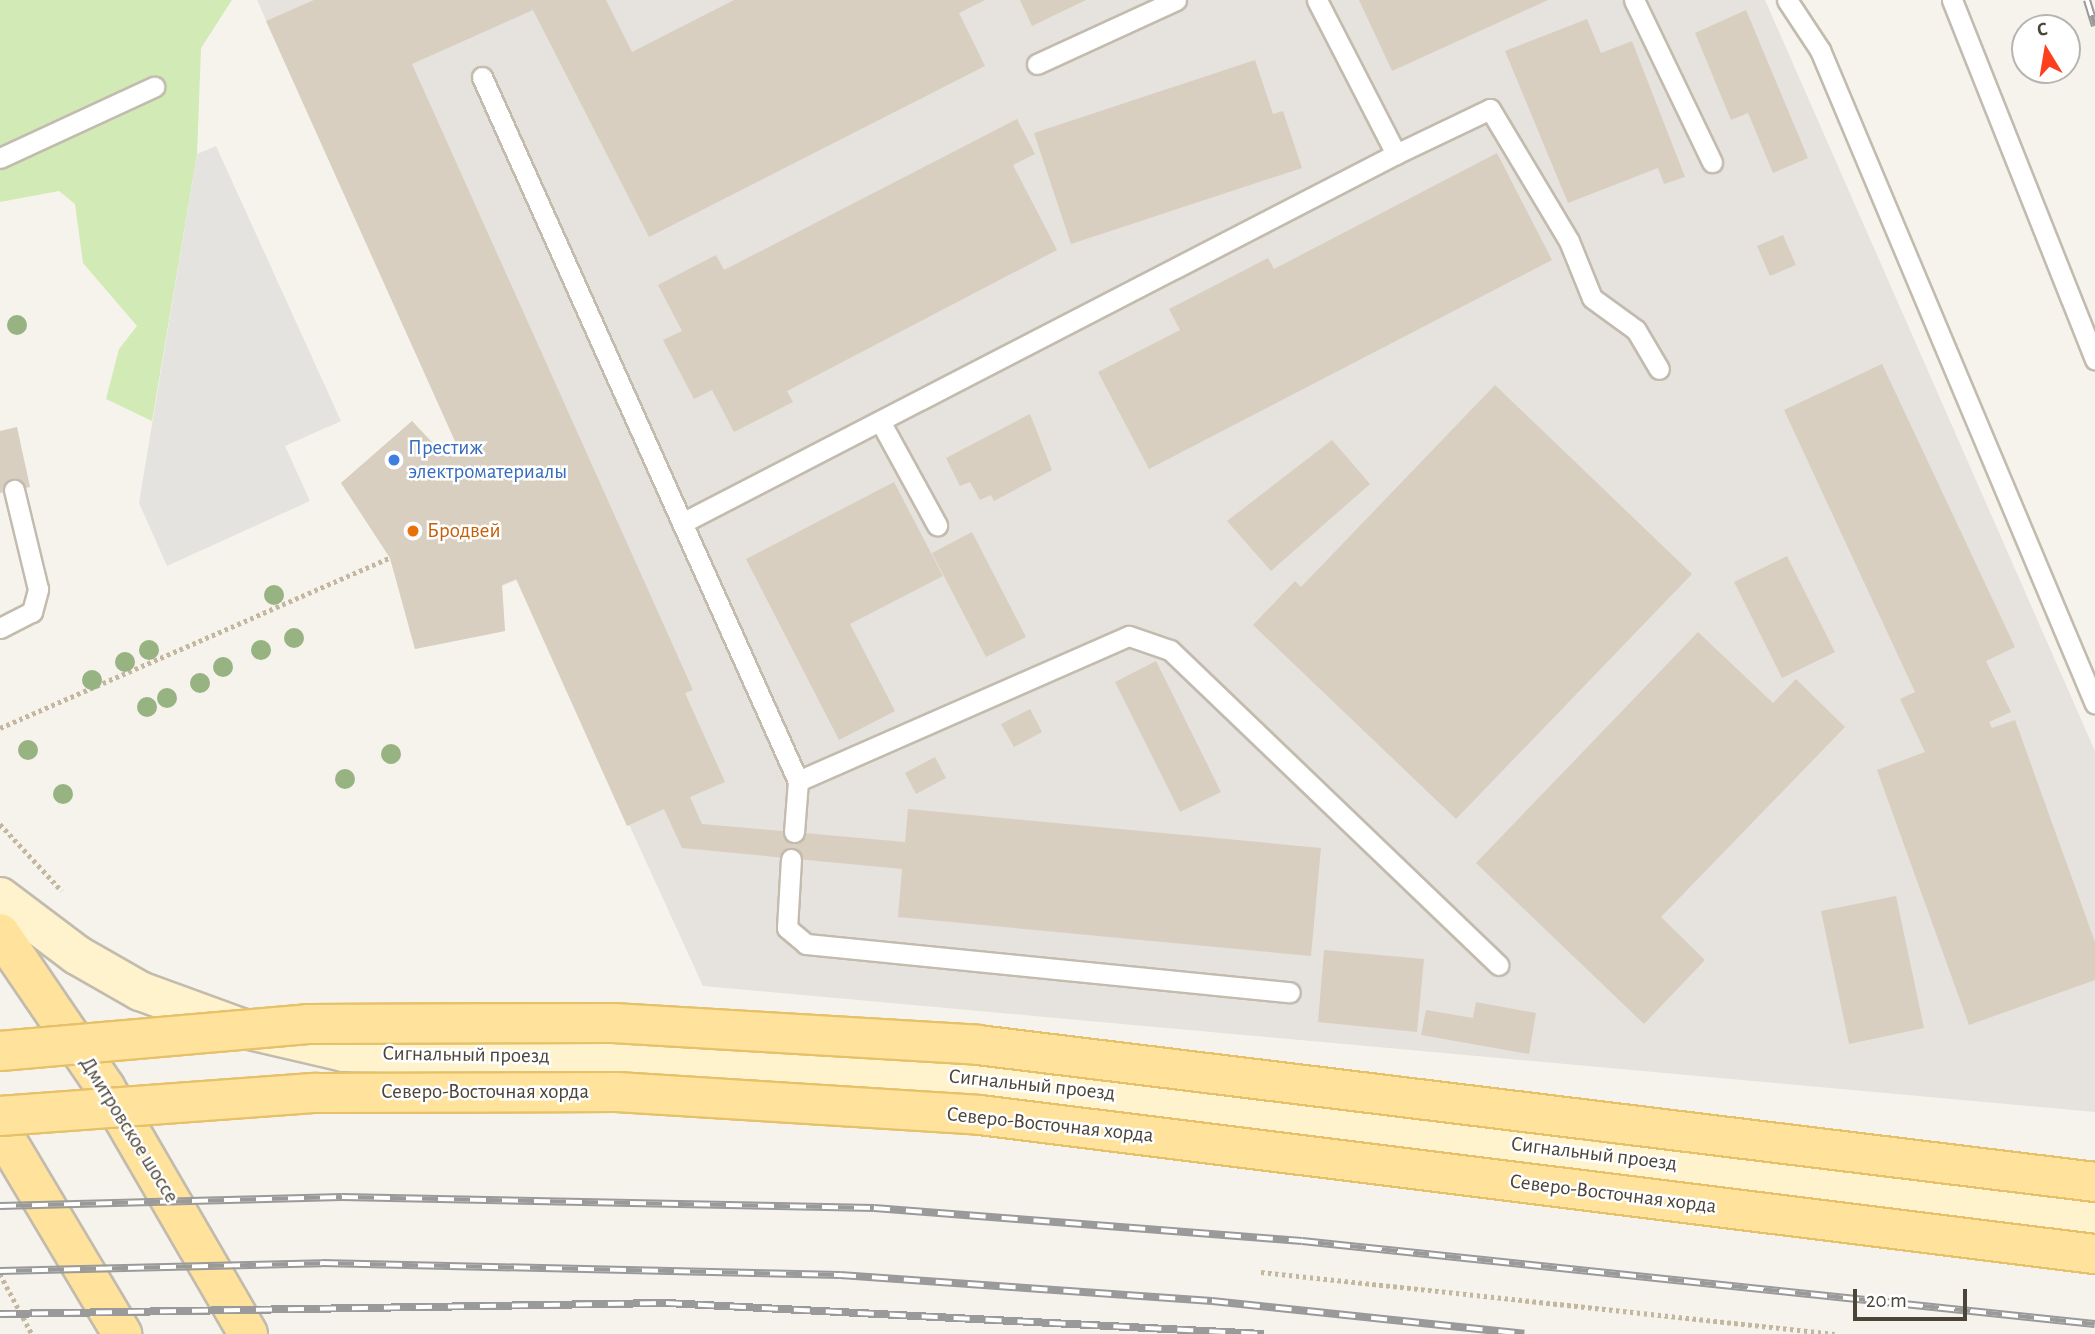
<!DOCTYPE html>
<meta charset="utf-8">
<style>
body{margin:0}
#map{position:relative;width:2095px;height:1334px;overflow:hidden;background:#f6f3ec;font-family:"Alegreya Sans",sans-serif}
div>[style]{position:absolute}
.industrial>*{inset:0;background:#e6e2dd}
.green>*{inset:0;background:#d2eab5}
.parking>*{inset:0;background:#e5e3e0}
.building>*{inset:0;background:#d8cfc1}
.path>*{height:4.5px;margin-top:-2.25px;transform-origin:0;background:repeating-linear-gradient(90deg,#c4b79f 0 3.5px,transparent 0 7px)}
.roads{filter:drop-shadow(2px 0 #c2bbae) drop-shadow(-2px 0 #c2bbae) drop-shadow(0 2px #c2bbae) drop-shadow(0 -2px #c2bbae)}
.lane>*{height:19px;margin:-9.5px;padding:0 9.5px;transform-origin:9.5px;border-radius:9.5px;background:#fff}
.secondary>*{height:38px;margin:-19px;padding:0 19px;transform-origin:19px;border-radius:19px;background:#fff3cd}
.primary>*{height:38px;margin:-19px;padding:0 19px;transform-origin:19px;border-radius:19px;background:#ffe39c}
.rail>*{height:8px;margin-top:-4px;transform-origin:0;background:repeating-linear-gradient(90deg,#fff 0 16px,#9a9a9a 0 32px);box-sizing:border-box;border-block:2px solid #9a9a9a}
.bridges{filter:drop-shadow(2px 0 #e6c16a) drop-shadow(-2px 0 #e6c16a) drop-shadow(0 2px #e6c16a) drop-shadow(0 -2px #e6c16a)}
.primary-bridge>*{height:38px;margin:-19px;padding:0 19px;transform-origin:19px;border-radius:19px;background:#ffe39c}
.trees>*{width:20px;height:20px;margin:-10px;border-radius:50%;background:#97b381}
.dots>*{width:19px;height:19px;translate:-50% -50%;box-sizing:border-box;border:4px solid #fff;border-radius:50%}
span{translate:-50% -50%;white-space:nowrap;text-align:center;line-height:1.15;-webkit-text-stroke:5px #fff;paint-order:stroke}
.shop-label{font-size:21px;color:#366cbe}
.left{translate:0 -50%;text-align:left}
.food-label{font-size:21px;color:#c56008}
.street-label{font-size:21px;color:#4b4439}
.north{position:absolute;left:2011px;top:14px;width:70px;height:70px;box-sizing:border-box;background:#fff;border:2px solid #b7b4b0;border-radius:50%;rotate:349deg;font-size:19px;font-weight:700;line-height:28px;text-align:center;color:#4b4439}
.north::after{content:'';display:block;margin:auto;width:24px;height:32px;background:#fc3f1d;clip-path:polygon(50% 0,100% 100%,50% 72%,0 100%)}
.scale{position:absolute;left:1853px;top:1289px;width:114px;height:32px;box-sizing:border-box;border:4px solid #4b4439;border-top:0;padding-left:9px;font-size:21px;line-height:24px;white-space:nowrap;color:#4b4439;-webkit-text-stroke:5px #fff;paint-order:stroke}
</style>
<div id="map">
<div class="industrial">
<div style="clip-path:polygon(257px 0,1765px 0,2095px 751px,2095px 1112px,703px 986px,517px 580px,502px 586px,505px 631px,415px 649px,390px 558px,341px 483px,412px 421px,445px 457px,459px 450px)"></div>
</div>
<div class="green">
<div style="clip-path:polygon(0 0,232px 0,201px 48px,197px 154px,152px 421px,106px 399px,119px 349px,137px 326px,83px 263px,75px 204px,59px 191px,0 202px)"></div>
</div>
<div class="parking">
<div style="clip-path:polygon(216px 146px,341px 421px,285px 446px,310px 501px,167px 566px,139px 503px,197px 154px)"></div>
</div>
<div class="building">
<div style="clip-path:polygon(314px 0,606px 0,632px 52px,734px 0,985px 0,959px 13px,985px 66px,649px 237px,533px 10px,412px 64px,693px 690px,685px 693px,725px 782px,690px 797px,702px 824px,905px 842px,908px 809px,1321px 848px,1311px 956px,898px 917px,902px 869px,682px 848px,664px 809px,627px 826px,516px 579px,502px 585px,505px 631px,415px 649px,390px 558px,341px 483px,412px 421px,446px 457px,459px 450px,266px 21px)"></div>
<div style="clip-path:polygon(1020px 0,1086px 0,1032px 26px)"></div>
<div style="clip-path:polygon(1359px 0,1548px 0,1392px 71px)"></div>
<div style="clip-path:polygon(1746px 10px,1808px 158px,1773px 173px,1748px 113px,1731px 120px,1695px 33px)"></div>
<div style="clip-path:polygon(1587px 19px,1601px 53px,1632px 41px,1685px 177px,1664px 184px,1658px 168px,1568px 203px,1505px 51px)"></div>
<div style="clip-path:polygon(1255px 60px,1273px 114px,1283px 111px,1302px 168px,1071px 244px,1034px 133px)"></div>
<div style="clip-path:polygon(1017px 119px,1035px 154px,1013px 165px,1057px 250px,787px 391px,793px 402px,734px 432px,712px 390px,694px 399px,663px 340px,682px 331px,658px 285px,716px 255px,724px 270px)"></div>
<div style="clip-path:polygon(1497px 153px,1552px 260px,1149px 469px,1098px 372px,1180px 330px,1169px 309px,1268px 258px,1274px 269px)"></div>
<div style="clip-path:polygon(1783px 235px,1796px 265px,1770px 276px,1757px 246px)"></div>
<div style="clip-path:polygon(1882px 364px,2015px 647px,1986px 661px,2011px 712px,1989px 722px,1992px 728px,2015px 720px,2095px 942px,2095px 980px,1969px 1025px,1877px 770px,1925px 752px,1900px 699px,1915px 692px,1784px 410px)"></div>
<div style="clip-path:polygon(1495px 385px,1692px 574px,1456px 819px,1253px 625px,1295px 581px,1301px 587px)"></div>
<div style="clip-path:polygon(1030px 414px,1052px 470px,994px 501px,991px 495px,980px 500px,970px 482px,960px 486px,946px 458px)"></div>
<div style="clip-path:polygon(17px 427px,30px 487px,0 493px,0 431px)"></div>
<div style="clip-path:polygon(1332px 440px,1370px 484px,1271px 571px,1227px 521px)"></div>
<div style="clip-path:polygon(894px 482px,943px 576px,850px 624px,895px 711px,839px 740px,746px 559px)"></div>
<div style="clip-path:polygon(972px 532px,1026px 637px,986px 657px,932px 553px)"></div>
<div style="clip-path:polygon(1787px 556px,1835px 652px,1782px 678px,1734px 582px)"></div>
<div style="clip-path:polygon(1698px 632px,1773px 703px,1796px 679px,1845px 727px,1661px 917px,1705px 960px,1644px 1024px,1476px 863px)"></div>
<div style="clip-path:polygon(1156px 661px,1221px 792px,1180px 812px,1115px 682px)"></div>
<div style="clip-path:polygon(1030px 709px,1042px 732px,1014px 747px,1001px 724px)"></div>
<div style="clip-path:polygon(935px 757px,946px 778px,916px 794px,905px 773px)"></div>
<div style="clip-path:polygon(1896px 896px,1924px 1028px,1849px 1044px,1821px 911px)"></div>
<div style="clip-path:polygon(1324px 950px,1424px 959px,1417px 1032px,1318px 1022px)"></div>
<div style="clip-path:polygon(1476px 1002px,1536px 1013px,1529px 1054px,1421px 1035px,1426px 1010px,1473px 1018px)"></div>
</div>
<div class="path">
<div style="left:0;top:728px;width:425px;rotate:-23.6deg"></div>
<div style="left:0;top:824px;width:91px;rotate:47.2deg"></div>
<div style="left:1261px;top:1272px;width:577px;rotate:6.16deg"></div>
<div style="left:0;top:1274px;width:68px;rotate:61.9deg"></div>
</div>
<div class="roads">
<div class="lane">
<div style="left:1634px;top:0;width:180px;rotate:64.3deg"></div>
<div style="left:1787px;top:0;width:60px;rotate:56.6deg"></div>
<div style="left:1820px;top:50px;width:709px;rotate:67.19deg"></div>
<div style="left:1952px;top:0;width:387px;rotate:68.3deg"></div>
<div style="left:1037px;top:64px;width:153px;rotate:-24.7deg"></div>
<div style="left:482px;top:77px;width:772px;rotate:65.83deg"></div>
<div style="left:798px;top:781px;width:361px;rotate:-23.7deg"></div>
<div style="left:1129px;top:636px;width:43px;rotate:18.9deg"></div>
<div style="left:1170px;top:650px;width:455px;rotate:43.8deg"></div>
<div style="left:1396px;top:154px;width:104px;rotate:-25.6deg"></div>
<div style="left:1490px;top:109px;width:154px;rotate:59.1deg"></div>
<div style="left:1569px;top:241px;width:61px;rotate:68deg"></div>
<div style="left:1592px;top:298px;width:54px;rotate:36deg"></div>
<div style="left:1636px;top:330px;width:45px;rotate:59.5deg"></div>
<div style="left:0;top:158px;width:170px;rotate:-24.8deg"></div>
<div style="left:880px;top:421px;width:119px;rotate:61.3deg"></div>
<div style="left:682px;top:523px;width:804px;rotate:-27.33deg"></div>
<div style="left:1396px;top:154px;width:173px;rotate:-117.2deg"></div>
<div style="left:0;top:628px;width:36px;rotate:-27deg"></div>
<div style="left:32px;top:612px;width:24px;rotate:-75deg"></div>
<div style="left:38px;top:589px;width:102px;rotate:-103.6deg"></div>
<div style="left:794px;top:832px;width:51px;rotate:-85.5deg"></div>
<div style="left:791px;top:859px;width:69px;rotate:93.3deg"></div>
<div style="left:787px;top:928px;width:25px;rotate:40deg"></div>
<div style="left:806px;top:944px;width:486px;rotate:5.7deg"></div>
</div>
<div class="secondary">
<div style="left:0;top:897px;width:96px;rotate:37deg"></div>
<div style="left:77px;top:955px;width:73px;rotate:29.7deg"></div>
<div style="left:140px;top:991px;width:108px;rotate:20.1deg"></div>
<div style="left:241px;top:1028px;width:106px;rotate:13.1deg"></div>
<div style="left:344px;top:1052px;width:417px;rotate:1.2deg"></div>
<div style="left:761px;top:1061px;width:220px;rotate:4.4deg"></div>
<div style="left:980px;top:1078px;width:1124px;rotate:7.06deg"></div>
</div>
<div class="primary">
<div style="left:0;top:933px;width:186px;rotate:55.7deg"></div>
<div style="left:105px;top:1087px;width:285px;rotate:59.9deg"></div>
<div style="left:0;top:1129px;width:239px;rotate:59.2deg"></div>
</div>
</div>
<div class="rail">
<div style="left:2087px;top:0;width:27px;rotate:73deg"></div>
<div style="left:0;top:1206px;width:342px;rotate:-1.5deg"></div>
<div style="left:342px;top:1197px;width:532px;rotate:1.18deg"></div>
<div style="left:874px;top:1208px;width:429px;rotate:4.4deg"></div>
<div style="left:1302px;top:1241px;width:797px;rotate:5.98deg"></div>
<div style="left:0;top:1271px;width:322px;rotate:-1.4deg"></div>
<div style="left:322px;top:1263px;width:518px;rotate:1.33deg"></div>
<div style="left:840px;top:1275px;width:373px;rotate:4deg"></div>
<div style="left:1212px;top:1301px;width:314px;rotate:6deg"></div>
<div style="left:0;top:1314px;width:666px;rotate:-0.95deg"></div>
<div style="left:666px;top:1303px;width:599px;rotate:2.97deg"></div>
</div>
<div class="bridges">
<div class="primary-bridge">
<div style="left:0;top:1051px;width:309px;rotate:-5deg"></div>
<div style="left:308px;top:1024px;width:305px;rotate:-0.2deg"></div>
<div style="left:613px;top:1023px;width:366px;rotate:3.4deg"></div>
<div style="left:978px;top:1045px;width:1125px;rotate:6.99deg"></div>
<div style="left:0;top:1116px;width:317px;rotate:-4.2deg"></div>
<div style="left:316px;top:1093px;width:301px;rotate:-0.2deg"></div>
<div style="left:617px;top:1092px;width:364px;rotate:3.6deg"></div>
<div style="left:980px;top:1115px;width:1124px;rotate:7.11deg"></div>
</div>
</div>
<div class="trees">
<div style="left:17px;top:325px"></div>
<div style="left:274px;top:595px"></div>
<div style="left:294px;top:638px"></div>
<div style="left:149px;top:650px"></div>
<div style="left:261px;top:650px"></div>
<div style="left:125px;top:662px"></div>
<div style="left:223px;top:667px"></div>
<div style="left:92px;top:680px"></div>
<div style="left:200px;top:683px"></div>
<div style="left:167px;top:698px"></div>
<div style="left:147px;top:707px"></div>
<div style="left:28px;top:750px"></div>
<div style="left:391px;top:754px"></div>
<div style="left:345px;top:779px"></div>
<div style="left:63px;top:794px"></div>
</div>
<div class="dots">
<div style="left:394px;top:460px;background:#3f7fe0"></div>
<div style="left:413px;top:531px;background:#e8710a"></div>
</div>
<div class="shop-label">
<span class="left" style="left:408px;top:460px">Престиж<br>электроматериалы</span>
</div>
<div class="food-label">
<span class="left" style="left:427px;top:531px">Бродвей</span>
</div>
<div class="street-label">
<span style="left:466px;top:1055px;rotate:1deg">Сигнальный проезд</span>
<span style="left:1032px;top:1085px;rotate:6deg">Сигнальный проезд</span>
<span style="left:485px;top:1092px">Северо-Восточная хорда</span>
<span style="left:1050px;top:1125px;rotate:6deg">Северо-Восточная хорда</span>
<span style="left:129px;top:1130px;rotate:58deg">Дмитровское шоссе</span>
<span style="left:1594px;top:1154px;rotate:7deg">Сигнальный проезд</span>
<span style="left:1613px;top:1194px;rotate:7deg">Северо-Восточная хорда</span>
</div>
<div class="north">С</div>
<div class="scale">20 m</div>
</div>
